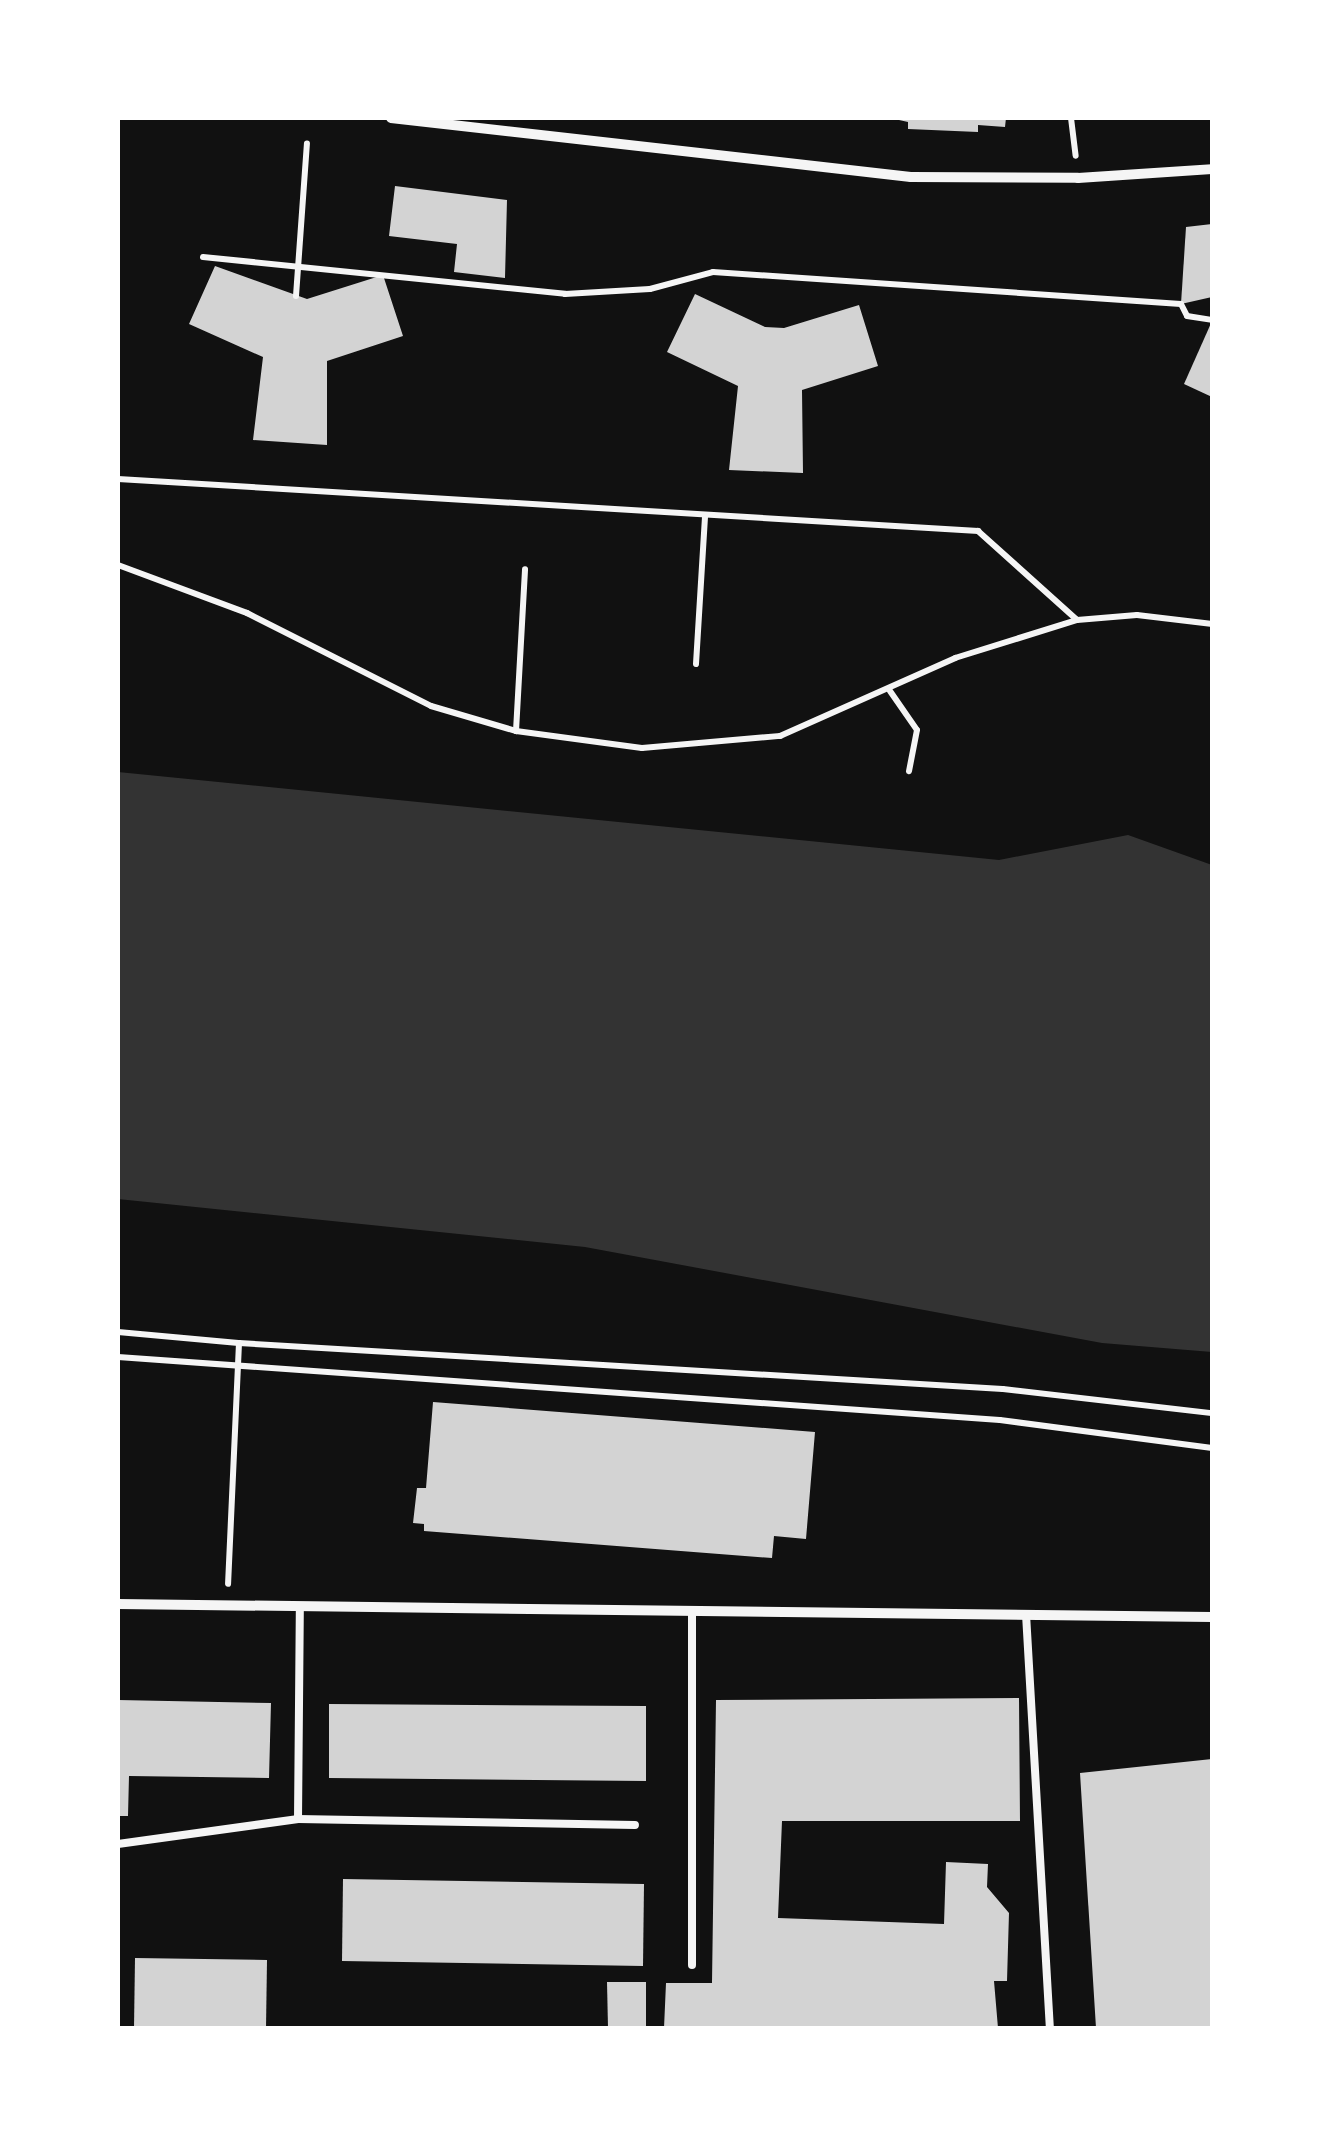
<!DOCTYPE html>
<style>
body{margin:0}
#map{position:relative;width:1330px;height:2146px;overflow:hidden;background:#111;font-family:Mulish,sans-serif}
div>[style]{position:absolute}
.water>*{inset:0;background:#333}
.building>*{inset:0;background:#d3d3d3}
.path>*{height:6px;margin:-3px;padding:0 3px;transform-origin:3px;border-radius:3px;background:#f5f5f5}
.service>*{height:8px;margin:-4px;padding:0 4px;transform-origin:4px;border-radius:4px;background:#f5f5f5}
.minor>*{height:10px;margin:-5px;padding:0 5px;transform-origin:5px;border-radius:5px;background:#f5f5f5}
span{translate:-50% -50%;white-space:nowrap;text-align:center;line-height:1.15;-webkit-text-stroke:8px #fff;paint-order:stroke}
.frame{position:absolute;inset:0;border:120px solid #fff;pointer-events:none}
</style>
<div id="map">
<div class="water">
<div style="clip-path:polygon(118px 772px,999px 860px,1128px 835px,1212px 865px,1212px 1352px,1102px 1343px,585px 1247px,118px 1199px)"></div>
</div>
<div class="building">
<div style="clip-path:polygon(890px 118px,1006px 118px,1005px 127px,978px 125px,978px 132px,908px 129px,908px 122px)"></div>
<div style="clip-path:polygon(395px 186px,507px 200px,505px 278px,454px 272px,457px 244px,389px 236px)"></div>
<div style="clip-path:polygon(1212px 224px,1212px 297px,1181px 304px,1186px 227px)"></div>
<div style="clip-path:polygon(215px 266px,307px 299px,383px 275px,403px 336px,327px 361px,327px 445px,253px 440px,263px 357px,189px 324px)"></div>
<div style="clip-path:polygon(695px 294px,765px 327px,784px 328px,859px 305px,878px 366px,802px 390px,803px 473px,729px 470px,738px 386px,667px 352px)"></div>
<div style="clip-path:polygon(1212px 321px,1212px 397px,1184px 384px)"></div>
<div style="clip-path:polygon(433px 1402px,815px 1432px,806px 1539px,774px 1536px,772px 1558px,424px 1531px,424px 1524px,413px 1523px,417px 1488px,426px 1488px)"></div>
<div style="clip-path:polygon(1019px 1698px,1020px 1821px,782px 1821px,778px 1918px,944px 1924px,946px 1862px,988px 1864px,987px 1887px,1009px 1913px,1007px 1981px,994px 1981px,998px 2028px,664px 2028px,666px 1983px,712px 1983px,716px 1700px)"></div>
<div style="clip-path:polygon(118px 1700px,271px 1703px,269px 1778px,129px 1776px,128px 1816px,118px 1816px)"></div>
<div style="clip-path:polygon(329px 1704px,646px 1706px,646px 1781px,329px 1778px)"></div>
<div style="clip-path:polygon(1212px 1759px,1212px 2028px,1096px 2028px,1080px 1773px)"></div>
<div style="clip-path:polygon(343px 1879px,644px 1884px,643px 1966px,342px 1961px)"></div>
<div style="clip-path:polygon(135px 1958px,267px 1960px,266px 2028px,134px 2028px)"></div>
<div style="clip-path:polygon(607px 1982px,646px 1982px,646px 2028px,608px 2028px)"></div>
</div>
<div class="path">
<div style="left:1071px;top:118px;width:38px;rotate:83deg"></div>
<div style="left:203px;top:257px;width:364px;rotate:5.8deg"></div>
<div style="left:565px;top:294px;width:85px;rotate:-3.4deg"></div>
<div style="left:650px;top:289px;width:65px;rotate:-15.1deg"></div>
<div style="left:713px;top:272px;width:469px;rotate:3.9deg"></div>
<div style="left:1181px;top:304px;width:13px;rotate:63deg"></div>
<div style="left:1187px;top:316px;width:25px;rotate:9deg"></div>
<div style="left:296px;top:296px;width:153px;rotate:-85.9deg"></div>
<div style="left:118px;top:479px;width:862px;rotate:3.46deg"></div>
<div style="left:978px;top:531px;width:132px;rotate:41.9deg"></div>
<div style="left:118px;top:565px;width:138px;rotate:20.4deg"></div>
<div style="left:247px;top:613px;width:206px;rotate:26.8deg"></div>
<div style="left:431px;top:706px;width:89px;rotate:16.4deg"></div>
<div style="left:516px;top:731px;width:127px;rotate:7.7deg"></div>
<div style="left:642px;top:748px;width:139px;rotate:-5deg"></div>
<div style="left:780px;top:736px;width:192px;rotate:-24deg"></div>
<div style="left:955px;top:658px;width:128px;rotate:-17.3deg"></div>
<div style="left:1077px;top:620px;width:60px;rotate:-4.8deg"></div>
<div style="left:1137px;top:615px;width:76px;rotate:6.8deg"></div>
<div style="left:696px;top:664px;width:148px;rotate:-86.5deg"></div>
<div style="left:890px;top:691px;width:47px;rotate:55.3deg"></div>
<div style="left:917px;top:730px;width:42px;rotate:101deg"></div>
<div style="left:516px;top:731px;width:162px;rotate:-86.8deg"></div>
<div style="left:118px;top:1332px;width:121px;rotate:5.2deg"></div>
<div style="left:239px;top:1343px;width:241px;rotate:92.6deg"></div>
<div style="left:239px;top:1343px;width:765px;rotate:3.45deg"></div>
<div style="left:1003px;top:1389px;width:210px;rotate:6.6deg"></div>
<div style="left:118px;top:1357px;width:884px;rotate:4.09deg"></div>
<div style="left:1000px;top:1420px;width:214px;rotate:7.5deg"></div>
</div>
<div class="service">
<div style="left:1026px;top:1614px;width:415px;rotate:86.7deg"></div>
<div style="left:298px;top:1819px;width:209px;rotate:-89.5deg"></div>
<div style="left:118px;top:1844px;width:182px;rotate:-7.9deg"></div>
<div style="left:298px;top:1819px;width:337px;rotate:1deg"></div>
<div style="left:692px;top:1965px;width:353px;rotate:-90deg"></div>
</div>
<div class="minor">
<div style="left:391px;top:118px;width:523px;rotate:6.47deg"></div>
<div style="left:911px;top:177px;width:167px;rotate:0.3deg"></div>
<div style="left:1078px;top:178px;width:134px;rotate:-3.8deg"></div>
<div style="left:118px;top:1604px;width:1094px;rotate:0.68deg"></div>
</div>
<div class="frame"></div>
</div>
